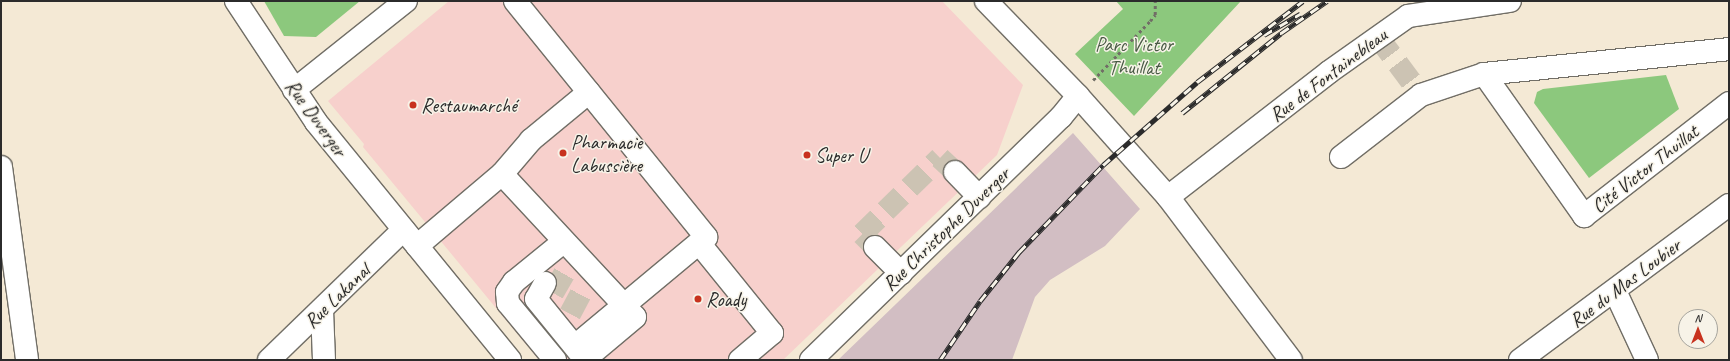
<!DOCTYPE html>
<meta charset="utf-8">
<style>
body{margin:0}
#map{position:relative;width:1730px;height:361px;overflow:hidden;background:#f4e9d5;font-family:Caveat,sans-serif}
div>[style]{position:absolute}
.built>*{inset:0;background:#f7d0cc}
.industrial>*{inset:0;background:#d2bec3}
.green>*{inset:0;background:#8cc87d}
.minor-tunnel>*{height:22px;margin-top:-11px;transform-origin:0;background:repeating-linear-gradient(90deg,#ccc3b3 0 22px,transparent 0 33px)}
.path>*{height:2.5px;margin-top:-1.25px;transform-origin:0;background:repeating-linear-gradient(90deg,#716e66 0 3px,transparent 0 6px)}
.roads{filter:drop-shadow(1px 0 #716e66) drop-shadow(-1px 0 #716e66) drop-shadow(0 1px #716e66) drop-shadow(0 -1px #716e66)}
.minor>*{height:22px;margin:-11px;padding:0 11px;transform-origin:11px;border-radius:11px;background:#fff}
.rail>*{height:4.5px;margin-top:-2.25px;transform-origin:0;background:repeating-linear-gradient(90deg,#f7f3e8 0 9px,#2b2b2b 0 18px);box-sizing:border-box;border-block:1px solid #2b2b2b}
.dots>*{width:11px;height:11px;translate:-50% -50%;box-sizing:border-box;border:2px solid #f7f3e8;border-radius:50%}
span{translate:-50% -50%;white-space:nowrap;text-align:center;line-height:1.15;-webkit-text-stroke:3px #f7f3e8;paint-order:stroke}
.park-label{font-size:20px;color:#485a44}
.street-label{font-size:20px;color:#2b2b2b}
.poi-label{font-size:20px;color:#2b2b2b}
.left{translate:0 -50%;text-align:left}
.frame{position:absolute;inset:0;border:2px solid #2b2b2b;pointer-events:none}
.north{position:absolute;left:1678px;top:309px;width:40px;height:40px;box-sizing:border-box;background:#f7f3e8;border:1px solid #a5a39c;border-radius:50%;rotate:0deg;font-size:11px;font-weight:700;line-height:16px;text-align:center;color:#2b2b2b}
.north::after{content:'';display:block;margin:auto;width:14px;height:18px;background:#c8321e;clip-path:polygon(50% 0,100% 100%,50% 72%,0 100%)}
</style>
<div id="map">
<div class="built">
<div style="clip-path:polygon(449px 1px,942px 1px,1023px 85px,997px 155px,783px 360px,539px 360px,363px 147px,364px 144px,328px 101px)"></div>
</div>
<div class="industrial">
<div style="clip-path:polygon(1073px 133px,1140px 209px,1105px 246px,1050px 280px,1035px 297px,1012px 360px,838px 360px)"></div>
</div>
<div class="green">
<div style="clip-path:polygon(264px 1px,360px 1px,316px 37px,284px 36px)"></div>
<div style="clip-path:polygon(1116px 1px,1241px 1px,1134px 116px,1075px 54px,1123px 9px)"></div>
<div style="clip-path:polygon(1666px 75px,1679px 109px,1589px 178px,1534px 103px,1537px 92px,1543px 89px)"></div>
</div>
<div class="minor-tunnel">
<div style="left:1378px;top:37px;width:72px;rotate:53.4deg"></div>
<div style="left:875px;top:247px;width:18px;rotate:-135deg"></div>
<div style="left:862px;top:234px;width:109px;rotate:-44.3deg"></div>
<div style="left:940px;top:158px;width:21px;rotate:43deg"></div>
<div style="left:553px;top:293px;width:28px;rotate:-60deg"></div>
<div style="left:570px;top:314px;width:27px;rotate:-62deg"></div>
</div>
<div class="path">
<div style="left:1093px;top:80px;width:82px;rotate:-46deg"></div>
<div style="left:1150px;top:21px;width:8px;rotate:-50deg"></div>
<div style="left:1155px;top:15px;width:14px;rotate:-90deg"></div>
</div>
<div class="roads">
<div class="minor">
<div style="left:236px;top:1px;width:145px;rotate:56.5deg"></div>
<div style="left:316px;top:122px;width:307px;rotate:50.8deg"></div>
<div style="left:515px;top:1px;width:304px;rotate:51deg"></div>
<div style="left:706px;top:237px;width:170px;rotate:140.2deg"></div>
<div style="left:986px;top:1px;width:132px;rotate:45.9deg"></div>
<div style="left:1078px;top:96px;width:135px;rotate:48.3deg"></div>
<div style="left:1168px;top:197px;width:204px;rotate:53deg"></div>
<div style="left:1484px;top:74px;width:174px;rotate:54.8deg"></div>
<div style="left:1584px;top:216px;width:184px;rotate:-37.9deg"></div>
<div style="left:294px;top:90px;width:143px;rotate:-38.5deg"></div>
<div style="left:1341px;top:157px;width:101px;rotate:-37.8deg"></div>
<div style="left:1421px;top:95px;width:66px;rotate:-18.4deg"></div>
<div style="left:1484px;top:74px;width:246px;rotate:-5.8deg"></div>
<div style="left:1px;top:167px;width:195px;rotate:82.3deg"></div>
<div style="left:955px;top:172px;width:35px;rotate:46deg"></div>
<div style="left:502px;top:174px;width:195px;rotate:47.1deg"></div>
<div style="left:635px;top:317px;width:67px;rotate:139.9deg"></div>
<div style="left:1168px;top:197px;width:204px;rotate:-37.8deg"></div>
<div style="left:1329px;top:72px;width:97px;rotate:-35.3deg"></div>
<div style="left:1408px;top:16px;width:103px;rotate:-8.4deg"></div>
<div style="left:699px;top:243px;width:116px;rotate:51deg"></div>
<div style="left:772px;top:333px;width:42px;rotate:139.8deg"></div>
<div style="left:417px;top:246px;width:111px;rotate:-40.3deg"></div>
<div style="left:502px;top:174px;width:45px;rotate:-49.5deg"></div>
<div style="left:531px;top:140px;width:75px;rotate:-39.6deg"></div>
<div style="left:875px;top:247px;width:37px;rotate:45deg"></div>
<div style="left:545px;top:283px;width:18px;rotate:119deg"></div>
<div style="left:536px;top:299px;width:76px;rotate:50.9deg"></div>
<div style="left:1615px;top:291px;width:76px;rotate:65.1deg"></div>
<div style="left:322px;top:310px;width:50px;rotate:87.7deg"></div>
<div style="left:269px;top:360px;width:187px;rotate:-44.1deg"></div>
<div style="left:555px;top:360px;width:74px;rotate:-129.5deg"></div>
<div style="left:508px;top:303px;width:11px;rotate:-95deg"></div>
<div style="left:507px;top:292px;width:12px;rotate:-55deg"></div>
<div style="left:514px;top:282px;width:63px;rotate:-39.2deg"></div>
<div style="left:811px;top:360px;width:349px;rotate:-44.2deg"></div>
<div style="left:1061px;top:117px;width:27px;rotate:-51deg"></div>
<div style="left:1520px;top:360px;width:260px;rotate:-36.6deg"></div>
</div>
</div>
<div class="rail">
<div style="left:1264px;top:35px;width:42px;rotate:-30.3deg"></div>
<div style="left:1182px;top:113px;width:127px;rotate:-38.9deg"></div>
<div style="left:1281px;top:33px;width:56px;rotate:-34.8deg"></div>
<div style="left:940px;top:360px;width:71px;rotate:-55.9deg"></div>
<div style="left:980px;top:301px;width:63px;rotate:-51.5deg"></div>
<div style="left:1019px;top:252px;width:121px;rotate:-46deg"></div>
<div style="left:1103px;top:165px;width:125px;rotate:-41.4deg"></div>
<div style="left:1197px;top:82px;width:133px;rotate:-37.4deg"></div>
</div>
<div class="dots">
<div style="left:413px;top:105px;background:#c8321e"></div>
<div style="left:563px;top:153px;background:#c8321e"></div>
<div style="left:807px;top:155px;background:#c8321e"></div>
<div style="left:698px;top:299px;background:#c8321e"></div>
</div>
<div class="park-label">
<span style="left:1134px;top:56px">Parc Victor<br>Thuillat</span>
</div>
<div class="street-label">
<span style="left:1328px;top:75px;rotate:-37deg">Rue de Fontainebleau</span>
<span style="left:316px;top:118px;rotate:54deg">Rue Duverger</span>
<span style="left:1645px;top:169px;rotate:-38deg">Cité Victor Thuillat</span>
<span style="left:946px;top:229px;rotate:-44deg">Rue Christophe Duverger</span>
<span style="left:1625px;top:283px;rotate:-37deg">Rue du Mas Loubier</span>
<span style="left:337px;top:296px;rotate:-44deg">Rue Lakanal</span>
</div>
<div class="poi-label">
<span class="left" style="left:421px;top:105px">Restaumarché</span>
<span class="left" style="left:571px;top:154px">Pharmacie<br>Labussière</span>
<span class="left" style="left:815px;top:155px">Super U</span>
<span class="left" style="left:706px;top:299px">Roady</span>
</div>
<div class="frame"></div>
<div class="north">N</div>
</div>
